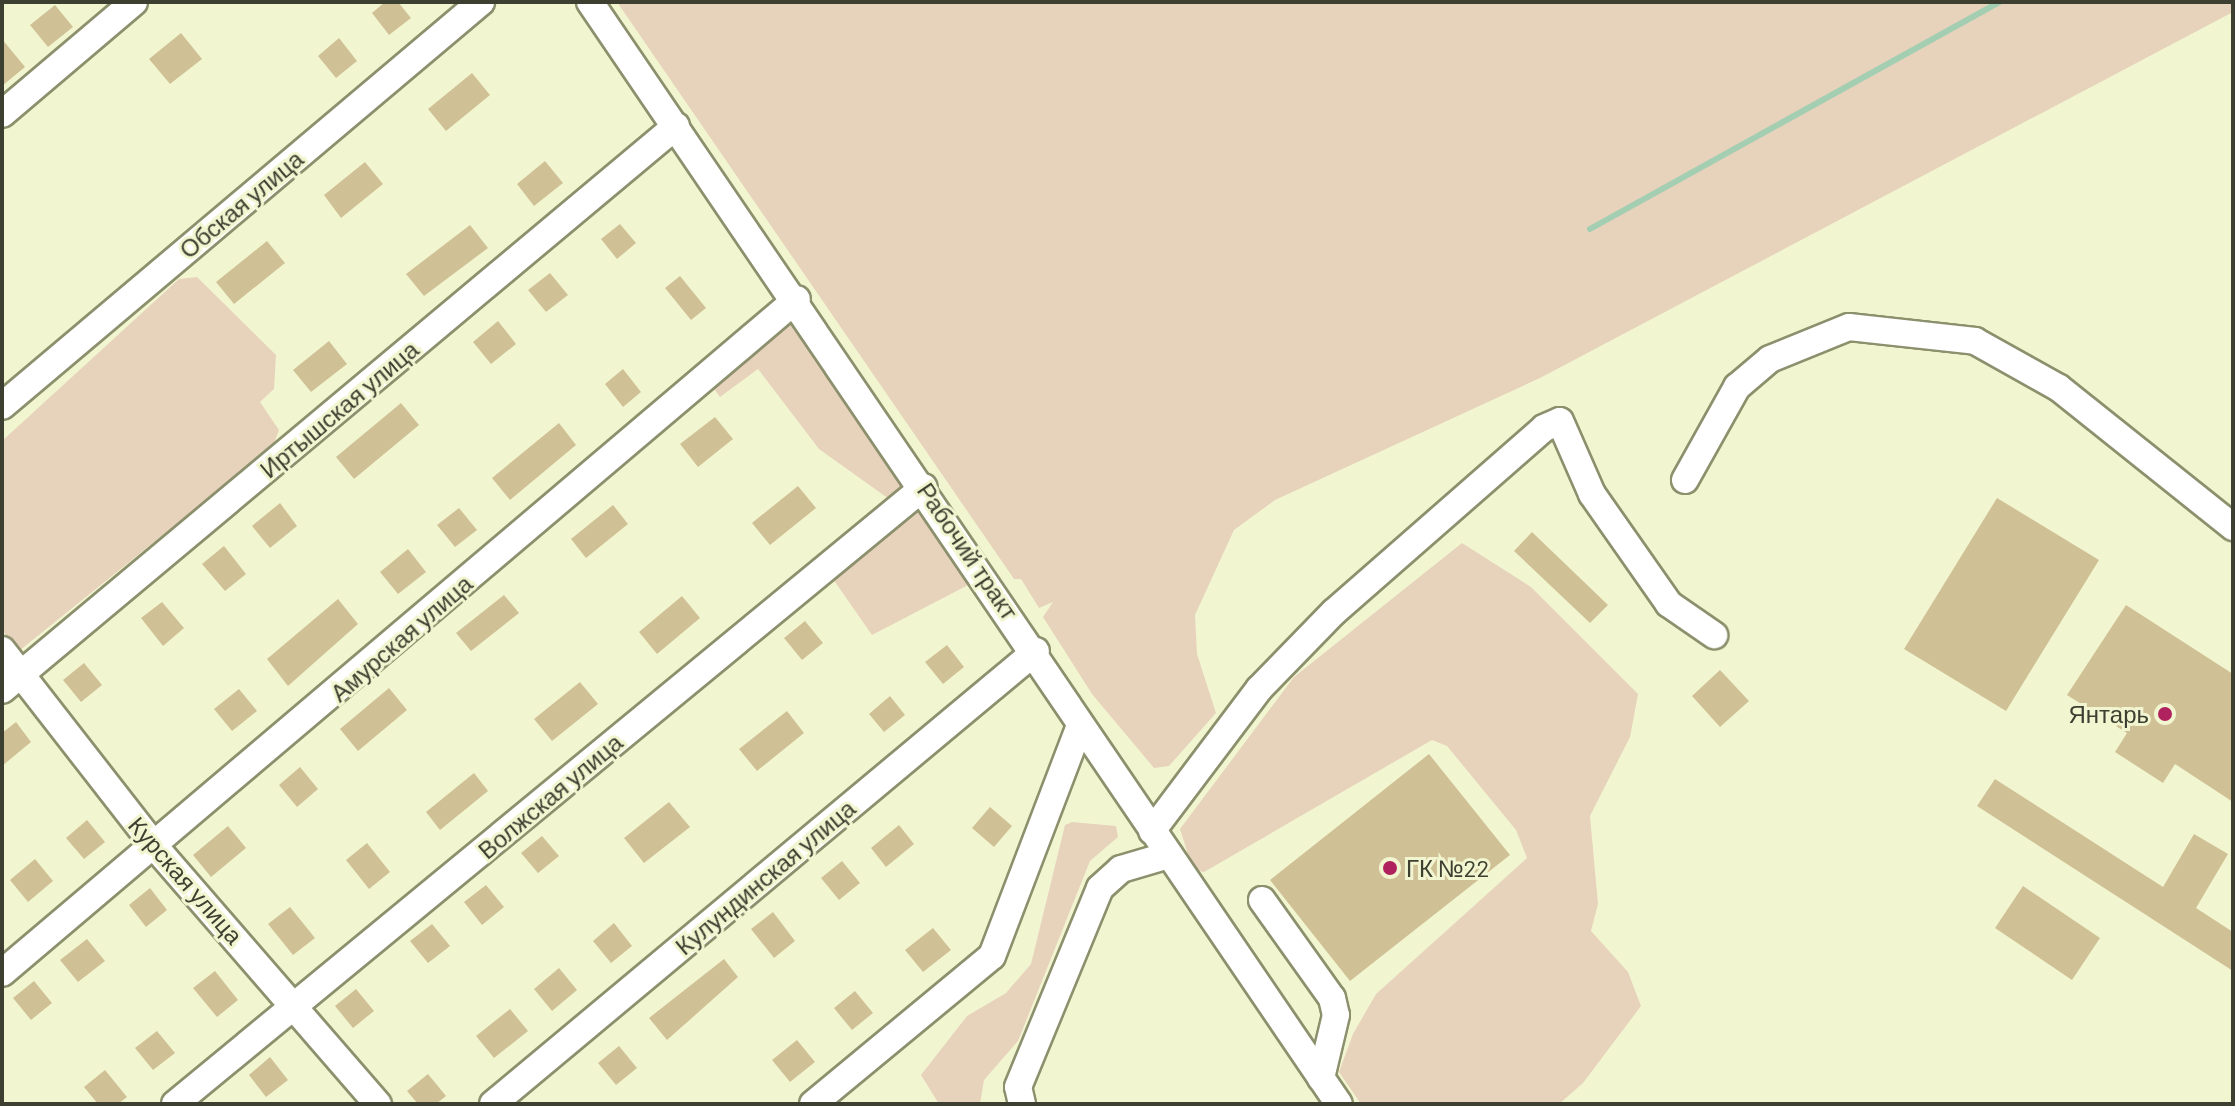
<!DOCTYPE html>
<meta charset="utf-8">
<style>
body{margin:0}
#map{position:relative;width:2235px;height:1106px;overflow:hidden;background:#f2f6d0;font-family:Barlow,sans-serif}
div>[style]{position:absolute}
.green>*{inset:0;background:#e7d2bc}
.stream>*{height:6px;margin:-3px;padding:0 3px;transform-origin:3px;border-radius:3px;background:#a3ceb2}
.building>*{inset:0;background:#d0c096}
.roads{filter:drop-shadow(2px 0 #8c906d) drop-shadow(-2px 0 #8c906d) drop-shadow(0 2px #8c906d) drop-shadow(0 -2px #8c906d)}
.minor>*{height:26px;margin:-13px;padding:0 13px;transform-origin:13px;border-radius:13px;background:#fff}
.dots>*{width:22px;height:22px;translate:-50% -50%;box-sizing:border-box;border:4px solid #f2f6d0;border-radius:50%}
span{translate:-50% -50%;white-space:nowrap;text-align:center;line-height:1.15;-webkit-text-stroke:6px #f2f6d0;paint-order:stroke}
.street-label{font-size:24px;color:#3d3f30}
.poi-label{font-size:24px;color:#3d3f30}
.right{translate:-100% -50%;text-align:right}
.left{translate:0 -50%;text-align:left}
.frame{position:absolute;inset:0;border:4px solid #3d3f30;pointer-events:none}
</style>
<div id="map">
<div class="green">
<div style="clip-path:polygon(617px 2px,2233px 2px,2233px 12px,1540px 378px,1275px 500px,1234px 530px,1195px 615px,1197px 654px,1216px 713px,1169px 766px,1154px 768px,1092px 694px,1043px 617px,1053px 602px,1039px 608px,1021px 579px,1014px 579px)"></div>
<div style="clip-path:polygon(197px 277px,276px 355px,274px 389px,260px 402px,279px 430px,273px 446px,19px 651px,2px 630px,2px 441px,179px 279px)"></div>
<div style="clip-path:polygon(793px 317px,903px 483px,889px 499px,819px 449px,758px 369px,720px 397px,712px 386px)"></div>
<div style="clip-path:polygon(919px 504px,972px 583px,872px 635px,833px 579px)"></div>
<div style="clip-path:polygon(1462px 543px,1531px 587px,1638px 694px,1630px 737px,1590px 816px,1598px 904px,1591px 931px,1628px 972px,1641px 1006px,1583px 1083px,1559px 1104px,1361px 1104px,1339px 1072px,1353px 1034px,1376px 994px,1527px 858px,1516px 830px,1447px 746px,1432px 740px,1204px 872px,1193px 870px,1180px 829px,1294px 677px)"></div>
<div style="clip-path:polygon(1072px 822px,1116px 826px,1118px 837px,1090px 861px,1018px 1041px,984px 1080px,980px 1104px,939px 1104px,921px 1075px,967px 1016px,1006px 993px,1031px 964px,1065px 825px)"></div>
</div>
<div class="stream">
<div style="left:1590px;top:229px;width:468px;rotate:-29deg"></div>
</div>
<div class="building">
<div style="clip-path:polygon(385px 2px,398px 2px,411px 18px,389px 35px,372px 13px)"></div>
<div style="clip-path:polygon(55px 5px,73px 27px,48px 47px,30px 25px)"></div>
<div style="clip-path:polygon(181px 33px,202px 59px,170px 84px,149px 59px)"></div>
<div style="clip-path:polygon(339px 38px,357px 61px,336px 78px,318px 56px)"></div>
<div style="clip-path:polygon(2px 39px,25px 67px,2px 86px)"></div>
<div style="clip-path:polygon(472px 73px,490px 95px,446px 131px,428px 109px)"></div>
<div style="clip-path:polygon(545px 161px,563px 183px,534px 206px,517px 184px)"></div>
<div style="clip-path:polygon(365px 162px,383px 184px,341px 218px,324px 195px)"></div>
<div style="clip-path:polygon(620px 224px,636px 243px,617px 259px,601px 239px)"></div>
<div style="clip-path:polygon(470px 225px,488px 248px,424px 296px,406px 274px)"></div>
<div style="clip-path:polygon(267px 241px,285px 263px,234px 304px,216px 282px)"></div>
<div style="clip-path:polygon(550px 273px,568px 295px,546px 312px,528px 290px)"></div>
<div style="clip-path:polygon(680px 276px,706px 308px,691px 320px,665px 288px)"></div>
<div style="clip-path:polygon(498px 321px,516px 344px,491px 364px,473px 342px)"></div>
<div style="clip-path:polygon(329px 341px,347px 364px,311px 392px,293px 370px)"></div>
<div style="clip-path:polygon(623px 369px,641px 392px,623px 407px,605px 384px)"></div>
<div style="clip-path:polygon(401px 403px,419px 425px,354px 479px,336px 457px)"></div>
<div style="clip-path:polygon(715px 417px,733px 439px,698px 467px,680px 444px)"></div>
<div style="clip-path:polygon(559px 423px,576px 445px,510px 500px,492px 478px)"></div>
<div style="clip-path:polygon(798px 486px,816px 508px,770px 545px,752px 523px)"></div>
<div style="clip-path:polygon(1997px 498px,2099px 560px,2006px 711px,1904px 649px)"></div>
<div style="clip-path:polygon(280px 503px,297px 526px,270px 548px,252px 526px)"></div>
<div style="clip-path:polygon(613px 505px,628px 524px,586px 558px,571px 539px)"></div>
<div style="clip-path:polygon(459px 508px,477px 530px,455px 547px,437px 525px)"></div>
<div style="clip-path:polygon(1532px 532px,1608px 605px,1590px 623px,1514px 551px)"></div>
<div style="clip-path:polygon(224px 546px,246px 574px,225px 591px,202px 564px)"></div>
<div style="clip-path:polygon(408px 549px,426px 572px,398px 594px,380px 572px)"></div>
<div style="clip-path:polygon(504px 595px,519px 613px,471px 651px,456px 633px)"></div>
<div style="clip-path:polygon(682px 596px,700px 618px,657px 654px,639px 632px)"></div>
<div style="clip-path:polygon(338px 599px,358px 624px,288px 686px,267px 659px)"></div>
<div style="clip-path:polygon(162px 602px,184px 628px,163px 646px,141px 618px)"></div>
<div style="clip-path:polygon(2126px 605px,2233px 674px,2233px 802px,2175px 764px,2163px 783px,2115px 752px,2127px 733px,2067px 695px)"></div>
<div style="clip-path:polygon(805px 621px,823px 643px,802px 660px,784px 638px)"></div>
<div style="clip-path:polygon(947px 645px,964px 667px,943px 684px,925px 662px)"></div>
<div style="clip-path:polygon(84px 663px,102px 685px,81px 702px,63px 680px)"></div>
<div style="clip-path:polygon(1720px 670px,1749px 701px,1720px 727px,1692px 696px)"></div>
<div style="clip-path:polygon(580px 682px,598px 704px,552px 741px,534px 719px)"></div>
<div style="clip-path:polygon(389px 688px,407px 710px,358px 751px,340px 729px)"></div>
<div style="clip-path:polygon(239px 689px,257px 711px,232px 731px,214px 709px)"></div>
<div style="clip-path:polygon(890px 696px,905px 715px,884px 732px,869px 714px)"></div>
<div style="clip-path:polygon(787px 711px,804px 733px,757px 771px,739px 749px)"></div>
<div style="clip-path:polygon(16px 722px,31px 742px,2px 766px,2px 733px)"></div>
<div style="clip-path:polygon(1429px 754px,1510px 855px,1350px 981px,1270px 880px)"></div>
<div style="clip-path:polygon(300px 767px,318px 789px,297px 807px,279px 785px)"></div>
<div style="clip-path:polygon(474px 773px,488px 791px,440px 830px,426px 812px)"></div>
<div style="clip-path:polygon(1995px 779px,2163px 887px,2194px 834px,2228px 854px,2196px 908px,2233px 932px,2233px 971px,1977px 806px)"></div>
<div style="clip-path:polygon(669px 802px,690px 827px,644px 863px,624px 838px)"></div>
<div style="clip-path:polygon(990px 807px,1012px 826px,994px 847px,972px 828px)"></div>
<div style="clip-path:polygon(87px 820px,105px 842px,84px 859px,66px 838px)"></div>
<div style="clip-path:polygon(899px 825px,914px 844px,886px 867px,871px 848px)"></div>
<div style="clip-path:polygon(228px 826px,246px 848px,211px 877px,193px 855px)"></div>
<div style="clip-path:polygon(542px 836px,559px 856px,538px 873px,521px 853px)"></div>
<div style="clip-path:polygon(367px 843px,390px 872px,369px 889px,346px 860px)"></div>
<div style="clip-path:polygon(35px 859px,53px 881px,28px 902px,10px 880px)"></div>
<div style="clip-path:polygon(842px 861px,860px 883px,839px 900px,821px 878px)"></div>
<div style="clip-path:polygon(486px 885px,504px 907px,482px 925px,464px 902px)"></div>
<div style="clip-path:polygon(2023px 886px,2100px 938px,2072px 980px,1995px 928px)"></div>
<div style="clip-path:polygon(150px 888px,167px 910px,146px 927px,129px 905px)"></div>
<div style="clip-path:polygon(290px 907px,315px 938px,293px 955px,268px 924px)"></div>
<div style="clip-path:polygon(773px 912px,795px 941px,774px 958px,751px 929px)"></div>
<div style="clip-path:polygon(614px 923px,632px 946px,611px 963px,593px 941px)"></div>
<div style="clip-path:polygon(432px 924px,450px 946px,428px 963px,410px 941px)"></div>
<div style="clip-path:polygon(933px 928px,951px 950px,923px 972px,905px 950px)"></div>
<div style="clip-path:polygon(87px 939px,105px 961px,78px 982px,60px 960px)"></div>
<div style="clip-path:polygon(724px 959px,738px 977px,667px 1040px,649px 1018px)"></div>
<div style="clip-path:polygon(559px 968px,577px 990px,552px 1011px,534px 989px)"></div>
<div style="clip-path:polygon(215px 971px,238px 1000px,217px 1017px,193px 988px)"></div>
<div style="clip-path:polygon(34px 981px,52px 1003px,31px 1020px,13px 998px)"></div>
<div style="clip-path:polygon(356px 989px,374px 1011px,353px 1028px,335px 1006px)"></div>
<div style="clip-path:polygon(855px 991px,873px 1013px,852px 1030px,834px 1008px)"></div>
<div style="clip-path:polygon(510px 1009px,528px 1031px,494px 1058px,476px 1036px)"></div>
<div style="clip-path:polygon(157px 1031px,175px 1053px,153px 1070px,135px 1048px)"></div>
<div style="clip-path:polygon(797px 1040px,815px 1062px,790px 1082px,772px 1060px)"></div>
<div style="clip-path:polygon(619px 1046px,637px 1068px,616px 1085px,598px 1063px)"></div>
<div style="clip-path:polygon(270px 1057px,288px 1080px,266px 1097px,249px 1075px)"></div>
<div style="clip-path:polygon(105px 1070px,127px 1097px,118px 1104px,98px 1104px,84px 1087px)"></div>
<div style="clip-path:polygon(428px 1074px,446px 1096px,436px 1104px,418px 1104px,407px 1091px)"></div>
</div>
<div class="roads">
<div class="minor">
<div style="left:590px;top:2px;width:1332px;rotate:55.8deg"></div>
<div style="left:2px;top:114px;width:173px;rotate:-40.3deg"></div>
<div style="left:2px;top:406px;width:627px;rotate:-40.15deg"></div>
<div style="left:1685px;top:480px;width:107px;rotate:-60.8deg"></div>
<div style="left:1737px;top:387px;width:43px;rotate:-40.3deg"></div>
<div style="left:1770px;top:359px;width:85px;rotate:-22.1deg"></div>
<div style="left:1849px;top:327px;width:127px;rotate:6.3deg"></div>
<div style="left:1975px;top:341px;width:96px;rotate:29.2deg"></div>
<div style="left:2059px;top:388px;width:223px;rotate:38.6deg"></div>
<div style="left:2px;top:650px;width:251px;rotate:52.1deg"></div>
<div style="left:156px;top:848px;width:339px;rotate:49.1deg"></div>
<div style="left:2px;top:690px;width:879px;rotate:-39.92deg"></div>
<div style="left:1152px;top:831px;width:178px;rotate:-53deg"></div>
<div style="left:1259px;top:689px;width:107px;rotate:-45.8deg"></div>
<div style="left:1334px;top:612px;width:279px;rotate:-41.2deg"></div>
<div style="left:1544px;top:428px;width:17px;rotate:-24deg"></div>
<div style="left:1560px;top:421px;width:80px;rotate:66.3deg"></div>
<div style="left:1592px;top:494px;width:134px;rotate:55deg"></div>
<div style="left:1669px;top:604px;width:55px;rotate:34.6deg"></div>
<div style="left:1262px;top:900px;width:120px;rotate:54.5deg"></div>
<div style="left:1332px;top:998px;width:17px;rotate:77deg"></div>
<div style="left:1336px;top:1015px;width:65px;rotate:103.4deg"></div>
<div style="left:2px;top:973px;width:1042px;rotate:-40.29deg"></div>
<div style="left:175px;top:1104px;width:970px;rotate:-39.48deg"></div>
<div style="left:493px;top:1104px;width:707px;rotate:-39.84deg"></div>
<div style="left:813px;top:1104px;width:232px;rotate:-39.6deg"></div>
<div style="left:992px;top:956px;width:247px;rotate:-69.1deg"></div>
<div style="left:1022px;top:1104px;width:17px;rotate:-103deg"></div>
<div style="left:1018px;top:1087px;width:215px;rotate:-67.6deg"></div>
<div style="left:1100px;top:888px;width:28px;rotate:-42deg"></div>
<div style="left:1121px;top:869px;width:50px;rotate:-16.3deg"></div>
</div>
</div>
<div class="dots">
<div style="left:2165px;top:714px;background:#af225d"></div>
<div style="left:1390px;top:868px;background:#af225d"></div>
</div>
<div class="street-label">
<span style="left:241px;top:204px;rotate:-40deg">Обская улица</span>
<span style="left:339px;top:409px;rotate:-40deg">Иртышская улица</span>
<span style="left:968px;top:551px;rotate:56deg">Рабочий тракт</span>
<span style="left:401px;top:638px;rotate:-41deg">Амурская улица</span>
<span style="left:550px;top:796px;rotate:-40deg">Волжская улица</span>
<span style="left:765px;top:877px;rotate:-40deg">Кулундинская улица</span>
<span style="left:186px;top:880px;rotate:49deg">Курская улица</span>
</div>
<div class="poi-label">
<span class="right" style="left:2149px;top:714px">Янтарь</span>
<span class="left" style="left:1406px;top:868px">ГК №22</span>
</div>
<div class="frame"></div>
</div>
